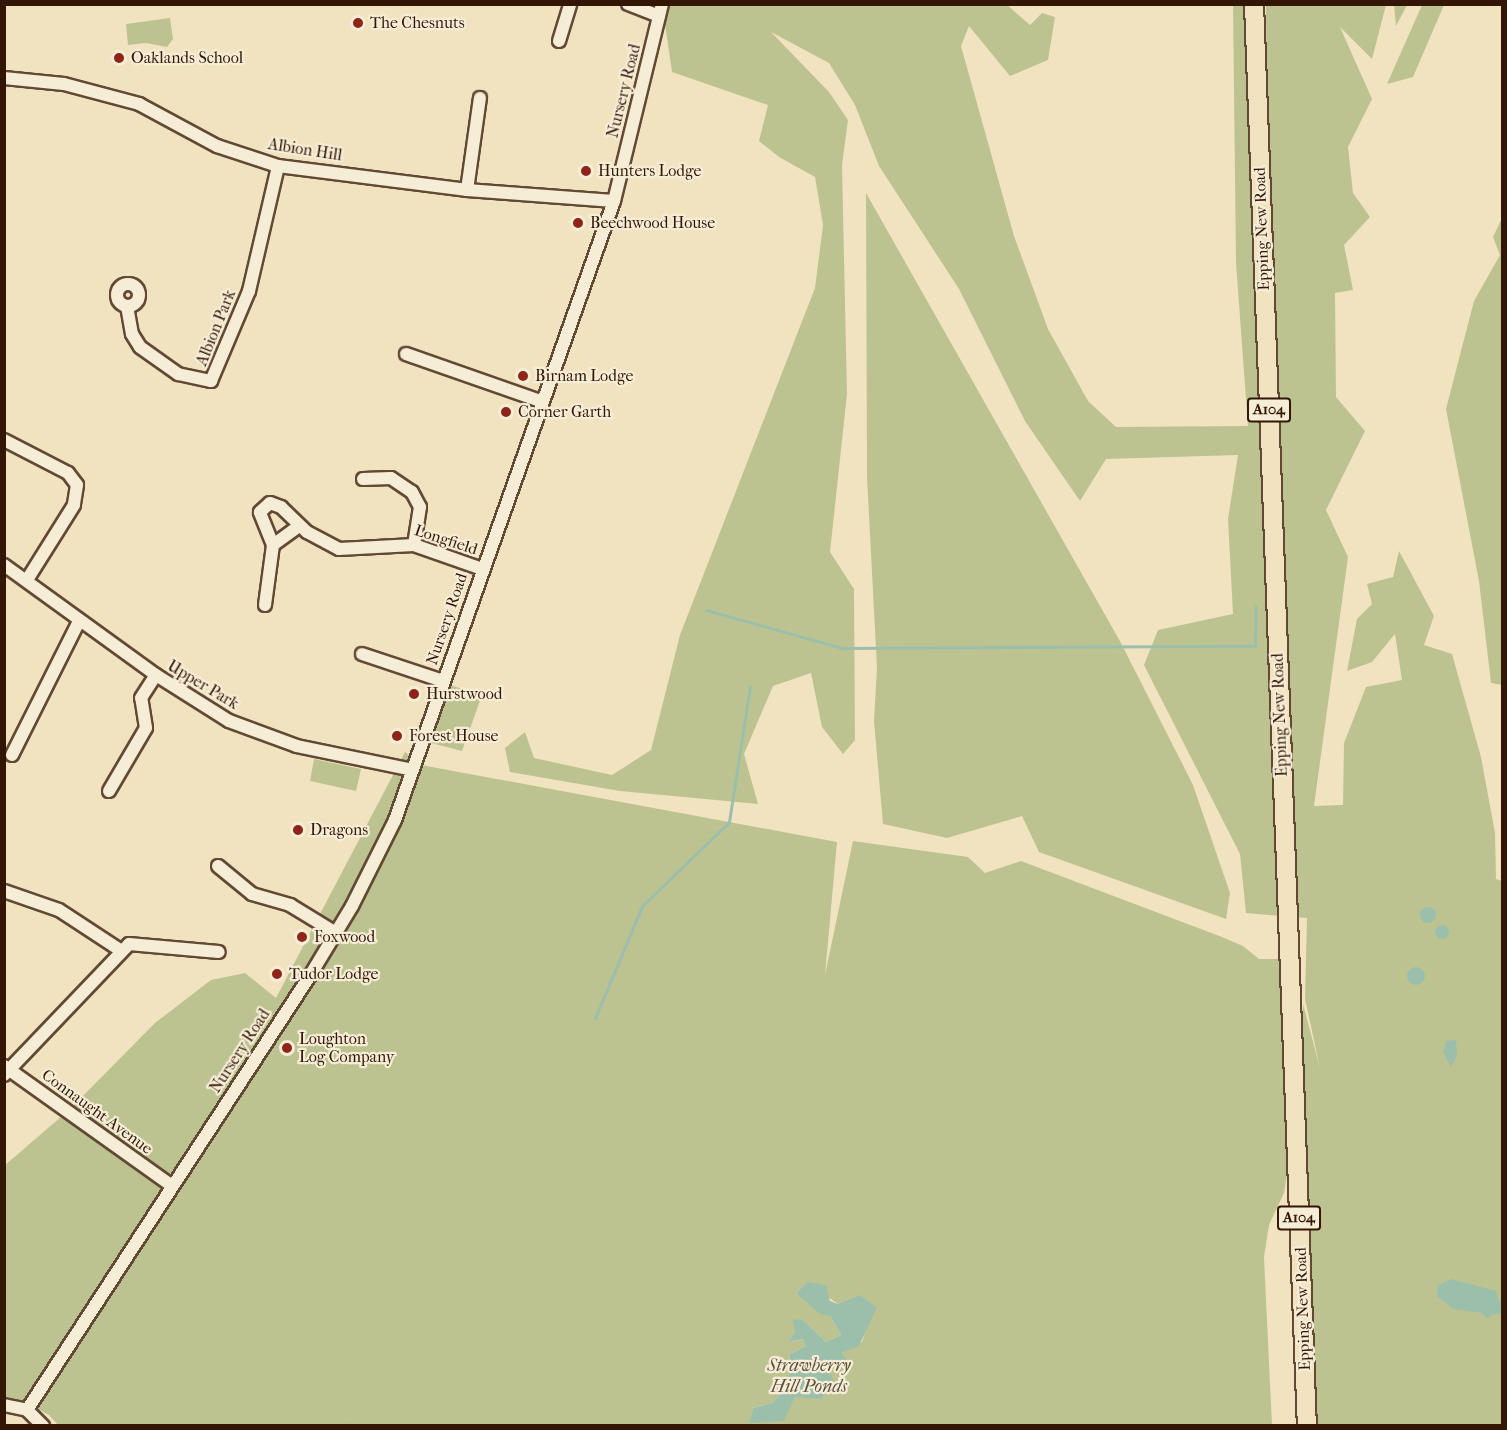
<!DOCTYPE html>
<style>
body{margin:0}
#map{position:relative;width:1507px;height:1430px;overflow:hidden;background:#f1e3c0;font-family:"IM FELL French Canon",serif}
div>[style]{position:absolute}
.green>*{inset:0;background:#bdc390}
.water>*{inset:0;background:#9cbfac}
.round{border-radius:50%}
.stream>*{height:3px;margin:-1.5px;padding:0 1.5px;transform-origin:1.5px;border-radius:1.5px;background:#9cbfac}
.roads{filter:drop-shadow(2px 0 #624934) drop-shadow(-2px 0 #624934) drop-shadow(0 2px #624934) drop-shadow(0 -2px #624934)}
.minor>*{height:12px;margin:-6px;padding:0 6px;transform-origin:6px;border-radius:6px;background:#f6edd6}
.minor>.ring{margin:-6px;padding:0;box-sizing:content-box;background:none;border:12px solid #f6edd6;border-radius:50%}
.primary>*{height:18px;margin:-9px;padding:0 9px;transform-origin:9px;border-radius:9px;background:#f1e3c0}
.dots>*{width:16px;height:16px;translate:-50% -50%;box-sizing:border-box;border:3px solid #f6edd6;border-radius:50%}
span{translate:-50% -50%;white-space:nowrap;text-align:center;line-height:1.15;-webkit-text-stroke:4.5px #f6edd6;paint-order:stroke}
.shield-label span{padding:2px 4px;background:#f6edd6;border:2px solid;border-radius:4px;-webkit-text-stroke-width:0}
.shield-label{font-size:15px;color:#331605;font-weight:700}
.poi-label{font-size:16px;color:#331605}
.left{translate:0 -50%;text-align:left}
.street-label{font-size:16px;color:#331605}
.water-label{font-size:18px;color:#58513f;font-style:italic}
.frame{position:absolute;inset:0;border:6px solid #331605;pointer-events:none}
</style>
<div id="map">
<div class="green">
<div style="clip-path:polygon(1006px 4px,1030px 25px,1042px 13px,1055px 17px,1048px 60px,1010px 76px,969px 26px,961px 46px,1014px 236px,1048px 329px,1088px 401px,1116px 427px,1248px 426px,1236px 263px,1233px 5px,1246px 5px,1281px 916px,1246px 913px,1240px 854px,1144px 665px,1158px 630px,1233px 614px,1228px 519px,1238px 455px,1106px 459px,1080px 501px,1025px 421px,959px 289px,879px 166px,855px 105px,829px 63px,771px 32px,829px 92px,848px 120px,842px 165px,847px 394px,830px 552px,854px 589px,855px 740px,843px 754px,822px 727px,811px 673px,773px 686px,744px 754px,758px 804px,620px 791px,510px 772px,505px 748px,525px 732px,534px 758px,612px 775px,651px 750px,680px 635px,815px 288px,823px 225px,815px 177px,779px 157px,759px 141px,768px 105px,672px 72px,664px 17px,668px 5px)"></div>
<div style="clip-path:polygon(1266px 5px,1386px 5px,1372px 59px,1340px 27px,1372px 99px,1348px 147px,1353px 193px,1370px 217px,1344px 245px,1353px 290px,1335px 293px,1336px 397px,1365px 431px,1326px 510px,1348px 557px,1314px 806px,1343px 805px,1344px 743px,1366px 687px,1402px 680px,1395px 634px,1372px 662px,1347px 671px,1357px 619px,1372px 604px,1367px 584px,1393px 577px,1399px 551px,1434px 616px,1424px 645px,1452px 654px,1481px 757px,1495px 833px,1496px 879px,1502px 881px,1502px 1425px,1315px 1425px,1301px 1041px,1303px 1004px,1320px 1068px,1305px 999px,1307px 918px,1296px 917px,1268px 236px)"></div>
<div style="clip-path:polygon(1394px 5px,1407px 5px,1396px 26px)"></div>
<div style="clip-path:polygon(1422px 5px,1444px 5px,1413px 77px,1387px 84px)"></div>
<div style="clip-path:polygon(170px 18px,173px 39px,167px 47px,146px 43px,128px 45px,126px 24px)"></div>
<div style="clip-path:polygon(866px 193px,1121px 643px,1193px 785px,1230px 893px,1226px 919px,1039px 852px,1022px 816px,947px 838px,883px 824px,874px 721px,877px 668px,867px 477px)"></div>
<div style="clip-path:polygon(1502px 218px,1502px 685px,1491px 683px,1479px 581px,1446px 409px,1474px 301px,1500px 255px,1493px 237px)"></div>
<div style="clip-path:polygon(450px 685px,482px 695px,462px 751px,431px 743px)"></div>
<div style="clip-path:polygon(evenodd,405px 752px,421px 765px,837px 842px,825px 975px,853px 841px,968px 857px,985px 873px,1021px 861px,1222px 937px,1243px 946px,1259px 959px,1280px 959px,1290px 1157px,1284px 1193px,1269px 1225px,1264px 1257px,1272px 1425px,58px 1425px,49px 1415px,24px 1402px,5px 1400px,4px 1166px,69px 1110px,155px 1023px,211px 980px,245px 973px,276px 998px,405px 752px,807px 1282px,838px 1304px,860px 1296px,869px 1321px,862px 1342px,842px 1353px,848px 1363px,826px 1365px,795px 1397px,750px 1422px,753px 1408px,772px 1403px,788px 1386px,790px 1354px,805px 1346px,803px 1339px,790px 1342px,802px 1319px,826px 1342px,841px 1335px,830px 1316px,796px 1293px,807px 1282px)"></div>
<div style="clip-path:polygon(314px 759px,361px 769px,356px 791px,310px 781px)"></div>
</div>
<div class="water">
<div class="round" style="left:1420px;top:907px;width:16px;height:16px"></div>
<div class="round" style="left:1435px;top:925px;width:14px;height:14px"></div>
<div class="round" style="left:1407px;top:967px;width:18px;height:18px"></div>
<div style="clip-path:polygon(1456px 1040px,1457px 1056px,1451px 1067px,1443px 1052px,1446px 1041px)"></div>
<div style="clip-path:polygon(1451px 1279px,1496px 1291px,1499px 1301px,1502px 1301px,1502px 1314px,1493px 1314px,1488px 1319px,1482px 1313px,1453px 1309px,1437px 1296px,1438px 1285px)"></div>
<div style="clip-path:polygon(807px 1282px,826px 1285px,830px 1301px,838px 1304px,860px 1295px,877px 1308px,859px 1346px,842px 1353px,849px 1363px,826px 1365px,835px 1384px,821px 1399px,795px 1397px,784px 1421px,749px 1423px,753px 1408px,772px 1403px,788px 1386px,790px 1354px,805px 1346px,803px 1339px,789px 1342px,795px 1332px,793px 1320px,802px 1319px,826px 1342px,841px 1335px,830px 1316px,820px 1314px,796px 1293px)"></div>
</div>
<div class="stream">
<div style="left:706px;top:610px;width:141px;rotate:15.6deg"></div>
<div style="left:842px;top:648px;width:413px;rotate:-0.3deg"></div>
<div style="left:1255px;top:646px;width:39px;rotate:-89deg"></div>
<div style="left:595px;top:1018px;width:121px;rotate:-67.2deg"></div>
<div style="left:642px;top:906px;width:121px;rotate:-44deg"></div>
<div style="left:729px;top:822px;width:137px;rotate:-81.2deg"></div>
<div style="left:344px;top:1426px;width:3px;rotate:-45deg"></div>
</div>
<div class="roads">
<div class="minor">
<div style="left:628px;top:4px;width:33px;rotate:21deg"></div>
<div style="left:559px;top:41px;width:39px;rotate:-73deg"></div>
<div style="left:4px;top:78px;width:60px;rotate:5.7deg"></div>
<div style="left:64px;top:84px;width:78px;rotate:14.9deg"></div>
<div style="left:139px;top:104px;width:89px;rotate:28.3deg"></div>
<div style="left:217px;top:146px;width:64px;rotate:18.2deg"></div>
<div style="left:278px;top:166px;width:191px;rotate:7.2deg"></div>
<div style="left:467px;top:190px;width:147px;rotate:4.3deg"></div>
<div style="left:467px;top:190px;width:93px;rotate:-82deg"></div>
<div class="ring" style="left:117px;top:284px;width:10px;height:10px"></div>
<div style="left:127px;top:306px;width:28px;rotate:80deg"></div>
<div style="left:132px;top:334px;width:15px;rotate:58deg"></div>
<div style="left:140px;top:347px;width:47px;rotate:35.4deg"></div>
<div style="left:178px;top:374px;width:34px;rotate:12deg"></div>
<div style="left:211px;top:381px;width:98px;rotate:-67.1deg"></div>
<div style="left:249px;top:291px;width:128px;rotate:-76.9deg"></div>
<div style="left:406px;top:354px;width:142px;rotate:19.3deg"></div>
<div style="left:4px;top:440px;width:72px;rotate:27.3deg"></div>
<div style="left:68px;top:473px;width:15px;rotate:53deg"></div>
<div style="left:77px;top:485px;width:20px;rotate:99deg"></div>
<div style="left:74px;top:505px;width:89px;rotate:122.1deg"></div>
<div style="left:363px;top:479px;width:28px;rotate:-2deg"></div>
<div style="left:391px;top:478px;width:25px;rotate:34deg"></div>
<div style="left:412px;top:492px;width:17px;rotate:62deg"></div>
<div style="left:420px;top:507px;width:38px;rotate:99deg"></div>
<div style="left:273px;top:545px;width:32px;rotate:-36deg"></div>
<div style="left:4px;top:565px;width:188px;rotate:35.9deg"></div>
<div style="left:156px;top:675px;width:86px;rotate:32.2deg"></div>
<div style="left:229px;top:721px;width:72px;rotate:20.2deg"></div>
<div style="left:297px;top:746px;width:118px;rotate:11.7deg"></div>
<div style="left:265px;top:605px;width:61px;rotate:-82.4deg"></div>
<div style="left:273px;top:545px;width:35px;rotate:-112deg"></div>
<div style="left:260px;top:512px;width:13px;rotate:-42deg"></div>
<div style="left:270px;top:503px;width:12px;rotate:20deg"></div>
<div style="left:281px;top:507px;width:36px;rotate:44deg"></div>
<div style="left:307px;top:532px;width:36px;rotate:28deg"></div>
<div style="left:339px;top:549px;width:75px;rotate:-3.1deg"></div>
<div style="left:414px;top:545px;width:72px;rotate:19.4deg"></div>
<div style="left:362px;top:654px;width:85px;rotate:18.4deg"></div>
<div style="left:12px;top:755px;width:150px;rotate:-63.4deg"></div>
<div style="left:109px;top:791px;width:73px;rotate:-59.6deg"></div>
<div style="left:146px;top:728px;width:30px;rotate:-99deg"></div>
<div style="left:141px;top:698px;width:27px;rotate:-57deg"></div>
<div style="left:218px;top:866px;width:44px;rotate:39.5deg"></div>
<div style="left:252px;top:894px;width:40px;rotate:16deg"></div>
<div style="left:290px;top:905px;width:54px;rotate:31.3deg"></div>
<div style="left:4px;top:891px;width:58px;rotate:19.1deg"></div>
<div style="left:59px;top:910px;width:73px;rotate:33.3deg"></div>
<div style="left:4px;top:1066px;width:205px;rotate:35.5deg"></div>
<div style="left:4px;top:1075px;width:181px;rotate:-46.3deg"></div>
<div style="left:129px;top:944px;width:90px;rotate:5.1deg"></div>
<div style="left:4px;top:1405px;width:24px;rotate:12deg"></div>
<div style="left:27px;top:1410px;width:23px;rotate:45deg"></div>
<div style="left:27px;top:1410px;width:520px;rotate:-56.92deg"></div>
<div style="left:311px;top:974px;width:79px;rotate:-58.9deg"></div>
<div style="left:352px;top:906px;width:96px;rotate:-63.4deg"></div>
<div style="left:395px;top:820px;width:657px;rotate:-70.52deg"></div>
<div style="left:614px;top:201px;width:203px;rotate:-76.3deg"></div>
</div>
<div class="primary">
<div style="left:1254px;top:4px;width:1423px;rotate:87.87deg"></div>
</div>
</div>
<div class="dots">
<div style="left:358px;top:23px;background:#8f2418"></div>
<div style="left:119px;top:58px;background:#8f2418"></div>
<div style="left:586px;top:171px;background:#8f2418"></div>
<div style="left:578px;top:223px;background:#8f2418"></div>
<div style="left:523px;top:376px;background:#8f2418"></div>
<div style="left:506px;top:412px;background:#8f2418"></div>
<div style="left:414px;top:694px;background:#8f2418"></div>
<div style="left:397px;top:736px;background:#8f2418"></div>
<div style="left:298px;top:830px;background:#8f2418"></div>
<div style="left:302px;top:937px;background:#8f2418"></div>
<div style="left:277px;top:974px;background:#8f2418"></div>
<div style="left:287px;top:1048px;background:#8f2418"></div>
</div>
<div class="shield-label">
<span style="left:1269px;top:410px">A104</span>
<span style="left:1299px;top:1218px">A104</span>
</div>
<div class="poi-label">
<span class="left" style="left:370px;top:23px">The Chesnuts</span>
<span class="left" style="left:131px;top:58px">Oaklands School</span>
<span class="left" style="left:598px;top:171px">Hunters Lodge</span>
<span class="left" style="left:590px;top:223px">Beechwood House</span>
<span class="left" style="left:535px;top:376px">Birnam Lodge</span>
<span class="left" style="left:518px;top:412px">Corner Garth</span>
<span class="left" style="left:426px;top:694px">Hurstwood</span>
<span class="left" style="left:409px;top:736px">Forest House</span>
<span class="left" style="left:310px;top:830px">Dragons</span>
<span class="left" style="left:314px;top:937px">Foxwood</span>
<span class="left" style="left:289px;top:974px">Tudor Lodge</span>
<span class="left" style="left:299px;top:1048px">Loughton<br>Log Company</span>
</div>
<div class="street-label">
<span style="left:624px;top:91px;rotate:-76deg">Nursery Road</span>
<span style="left:305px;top:150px;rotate:9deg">Albion Hill</span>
<span style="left:1262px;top:229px;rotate:-92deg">Epping New Road</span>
<span style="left:216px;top:328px;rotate:-68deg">Albion Park</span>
<span style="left:446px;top:540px;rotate:18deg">Longfield</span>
<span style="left:447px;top:619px;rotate:-71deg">Nursery Road</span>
<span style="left:203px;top:685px;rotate:31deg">Upper Park</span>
<span style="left:1280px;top:715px;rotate:-92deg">Epping New Road</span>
<span style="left:240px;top:1051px;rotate:-57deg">Nursery Road</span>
<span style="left:97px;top:1112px;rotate:36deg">Connaught Avenue</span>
<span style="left:1303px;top:1309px;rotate:-92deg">Epping New Road</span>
</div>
<div class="water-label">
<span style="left:809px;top:1377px">Strawberry<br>Hill Ponds</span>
</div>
<div class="frame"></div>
</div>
